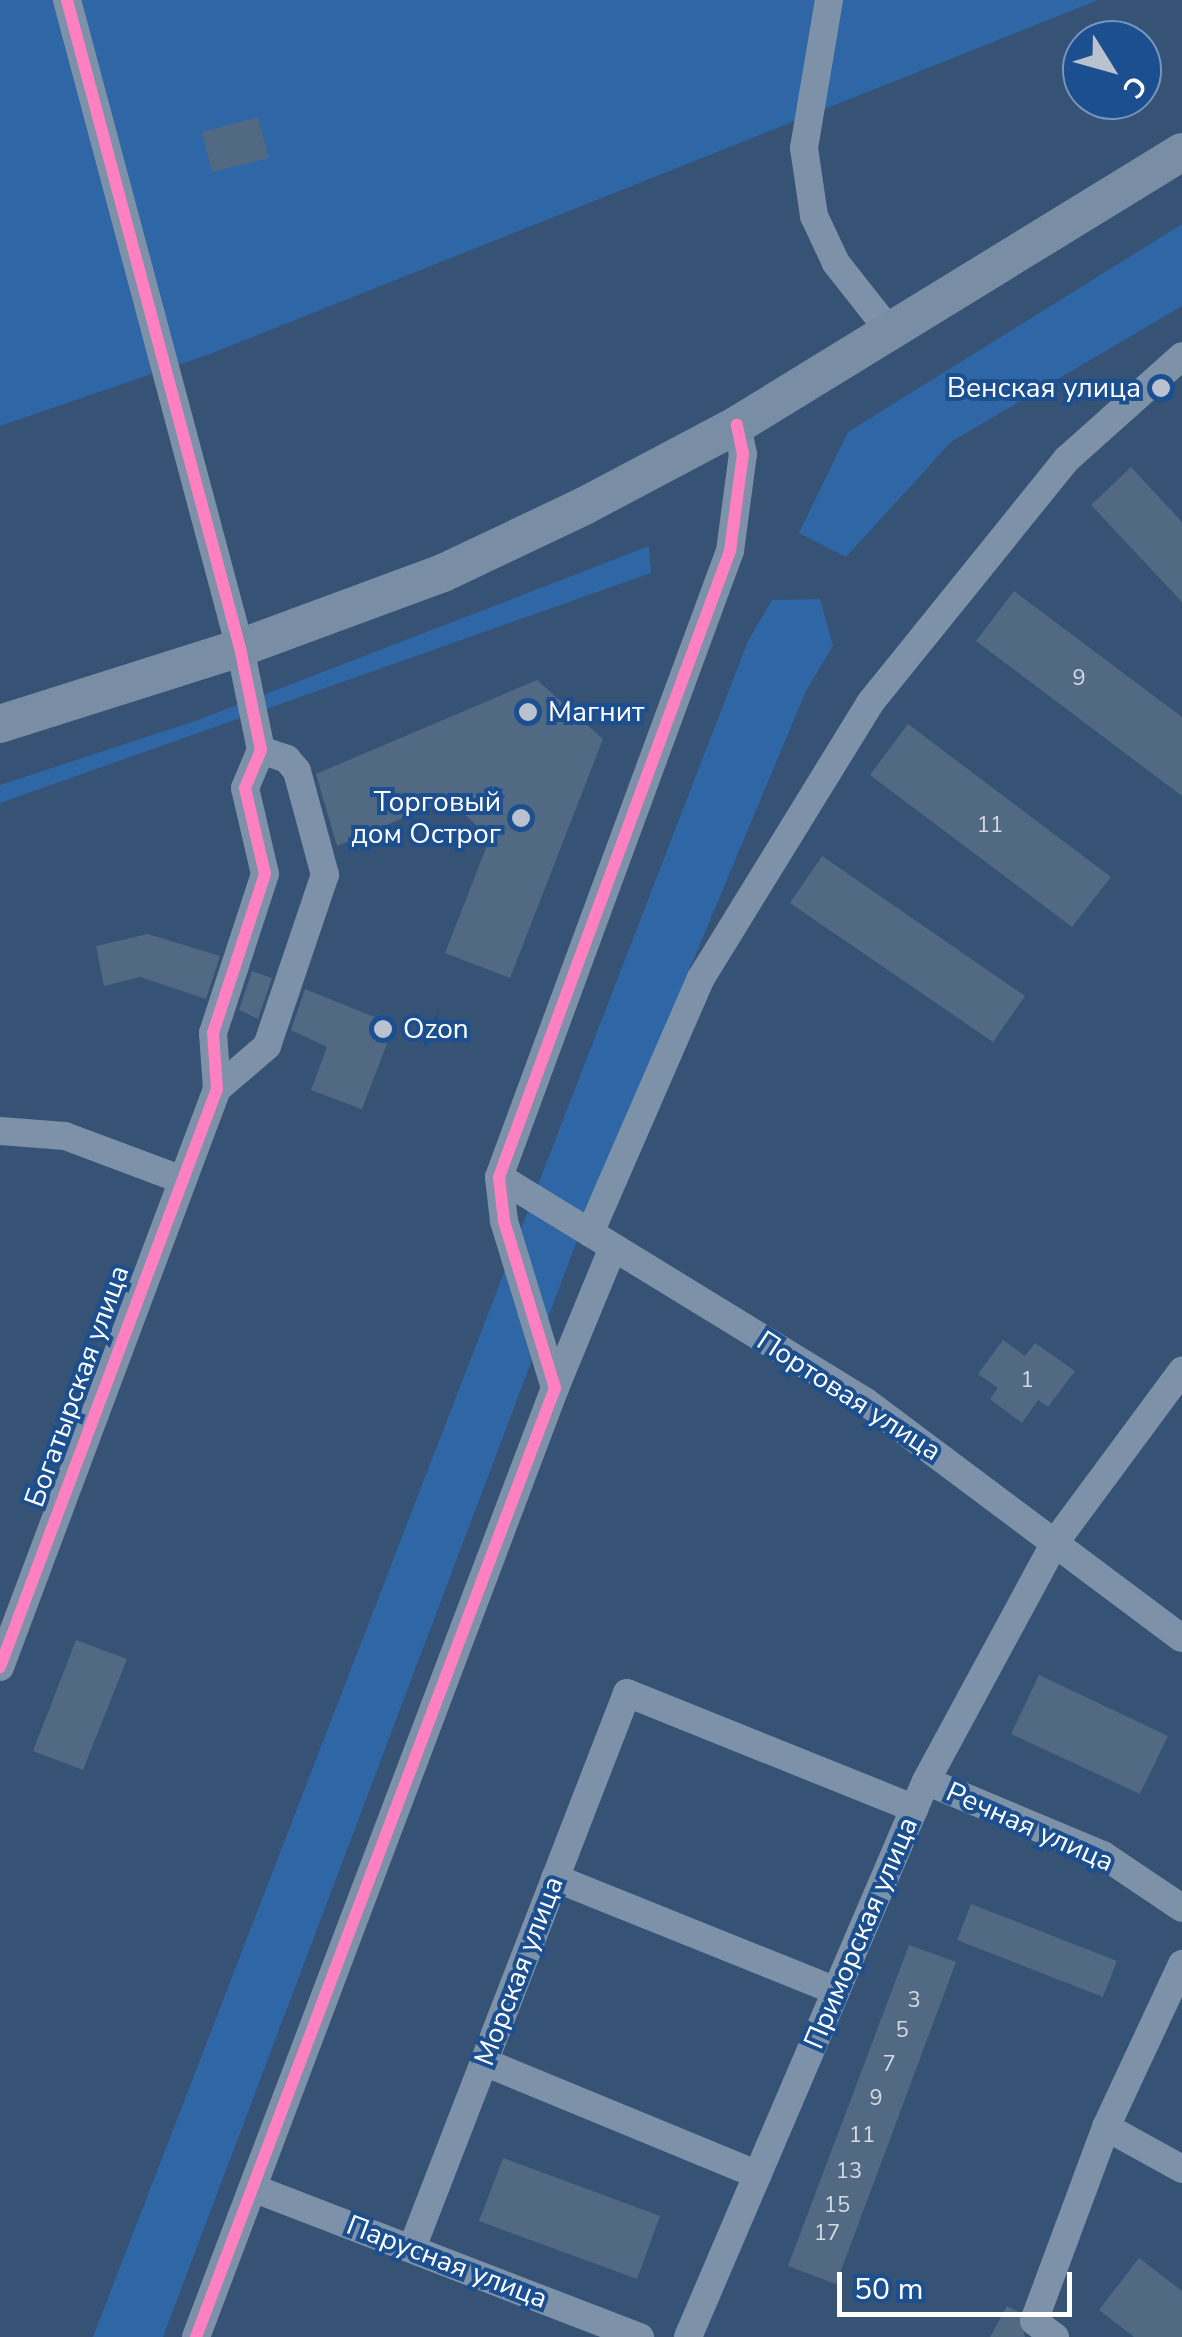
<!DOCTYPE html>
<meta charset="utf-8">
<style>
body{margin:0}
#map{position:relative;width:1182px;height:2337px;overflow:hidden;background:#365274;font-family:"Nunito Sans",sans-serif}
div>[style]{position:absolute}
.green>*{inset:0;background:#2f66a5}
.building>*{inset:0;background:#526984}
.street>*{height:28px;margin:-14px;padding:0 14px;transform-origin:14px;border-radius:14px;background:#7d92a8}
.secondary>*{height:38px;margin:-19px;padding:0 19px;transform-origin:19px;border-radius:19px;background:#798da4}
.cycleway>*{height:12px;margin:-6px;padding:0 6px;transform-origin:6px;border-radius:6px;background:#ff80c0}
.dots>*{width:28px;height:28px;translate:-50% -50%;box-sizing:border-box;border:5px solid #1b4f8f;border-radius:50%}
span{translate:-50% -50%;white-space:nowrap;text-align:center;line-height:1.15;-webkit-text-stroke:8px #1b4f8f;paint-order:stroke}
.number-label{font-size:22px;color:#d4dae0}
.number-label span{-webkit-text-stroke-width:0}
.poi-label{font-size:28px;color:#fff}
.right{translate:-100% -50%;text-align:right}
.left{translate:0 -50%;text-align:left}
.street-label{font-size:28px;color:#fff}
.north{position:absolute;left:1062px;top:20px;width:100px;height:100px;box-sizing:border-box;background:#1b4f8f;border:2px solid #7695bc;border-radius:50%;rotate:127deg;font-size:28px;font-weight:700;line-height:40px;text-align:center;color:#fff}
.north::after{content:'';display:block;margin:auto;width:35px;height:45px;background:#b9c2ce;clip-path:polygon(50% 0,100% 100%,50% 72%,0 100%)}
.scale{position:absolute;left:837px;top:2272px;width:235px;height:45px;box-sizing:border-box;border:5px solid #fff;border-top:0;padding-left:12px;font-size:30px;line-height:35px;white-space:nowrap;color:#fff;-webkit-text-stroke:8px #1b4f8f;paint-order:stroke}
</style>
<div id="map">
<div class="green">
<div style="clip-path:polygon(0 0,1098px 0,210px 354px,0 426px)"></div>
<div style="clip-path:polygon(1182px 224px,1182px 306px,951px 442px,846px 557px,799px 533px,848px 432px)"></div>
<div style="clip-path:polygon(649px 546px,651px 573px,0 803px,0 785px,198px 720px)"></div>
<div style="clip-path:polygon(820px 599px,833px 646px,806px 691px,589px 1209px,163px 2337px,93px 2337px,748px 641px,772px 600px)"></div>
</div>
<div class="building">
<div style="clip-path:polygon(258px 117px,269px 158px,212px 172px,202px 132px)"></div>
<div style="clip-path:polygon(1131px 467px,1182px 522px,1182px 602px,1091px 505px)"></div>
<div style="clip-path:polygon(1014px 591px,1182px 717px,1182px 796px,976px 641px)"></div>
<div style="clip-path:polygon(537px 680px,603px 739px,510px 978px,445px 953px,490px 838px,448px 799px,337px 846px,316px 774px)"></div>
<div style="clip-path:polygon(908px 724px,1111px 877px,1072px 927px,870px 775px)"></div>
<div style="clip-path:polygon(822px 856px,1025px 996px,993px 1042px,790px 903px)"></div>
<div style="clip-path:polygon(148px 934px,220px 956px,206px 999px,140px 977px,104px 986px,96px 946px)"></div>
<div style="clip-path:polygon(252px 971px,272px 978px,258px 1019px,239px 1010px)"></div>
<div style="clip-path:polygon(305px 989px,394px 1025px,362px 1109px,311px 1090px,327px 1047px,291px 1030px)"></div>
<div style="clip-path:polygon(1003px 1340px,1025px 1356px,1035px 1343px,1075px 1371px,1048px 1407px,1038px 1400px,1022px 1423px,990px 1399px,998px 1388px,978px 1374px)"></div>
<div style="clip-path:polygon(76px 1640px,127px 1659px,83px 1770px,33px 1751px)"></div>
<div style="clip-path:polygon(1039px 1675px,1168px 1736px,1140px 1794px,1011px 1734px)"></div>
<div style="clip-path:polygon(971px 1904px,1117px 1961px,1103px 1997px,957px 1940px)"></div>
<div style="clip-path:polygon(909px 1945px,956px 1962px,836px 2284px,788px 2266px)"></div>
<div style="clip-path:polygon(503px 2158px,660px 2216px,637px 2279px,479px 2221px)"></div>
<div style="clip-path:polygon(1139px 2258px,1182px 2291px,1182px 2337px,1134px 2337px,1099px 2310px)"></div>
<div style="clip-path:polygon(1007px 2306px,1019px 2312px,1025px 2337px,990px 2337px)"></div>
</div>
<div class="street">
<div style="left:829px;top:0;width:150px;rotate:99.6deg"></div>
<div style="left:804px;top:148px;width:69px;rotate:81.6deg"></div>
<div style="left:814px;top:216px;width:52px;rotate:64.9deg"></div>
<div style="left:836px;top:263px;width:84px;rotate:51.8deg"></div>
<div style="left:217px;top:1089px;width:66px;rotate:-40.7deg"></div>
<div style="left:267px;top:1046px;width:181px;rotate:-71.3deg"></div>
<div style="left:325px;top:875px;width:108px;rotate:-105.1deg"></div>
<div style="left:297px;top:771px;width:16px;rotate:-130deg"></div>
<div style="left:287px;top:759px;width:28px;rotate:-161deg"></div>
<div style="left:0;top:1131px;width:65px;rotate:4.4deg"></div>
<div style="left:65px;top:1136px;width:123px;rotate:20.5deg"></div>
<div style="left:499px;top:1177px;width:430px;rotate:31.5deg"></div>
<div style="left:866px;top:1402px;width:394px;rotate:36.8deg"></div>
<div style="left:590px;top:1233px;width:278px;rotate:-66.5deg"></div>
<div style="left:701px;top:978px;width:323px;rotate:-58.4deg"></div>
<div style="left:870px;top:703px;width:314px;rotate:-51.1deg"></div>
<div style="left:1067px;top:459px;width:154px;rotate:-41.8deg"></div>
<div style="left:555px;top:1388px;width:152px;rotate:-67.6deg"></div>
<div style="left:0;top:1667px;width:617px;rotate:-69.42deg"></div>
<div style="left:217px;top:1089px;width:56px;rotate:-94.1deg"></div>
<div style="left:213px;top:1033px;width:167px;rotate:-71.9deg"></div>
<div style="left:265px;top:874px;width:88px;rotate:-103.1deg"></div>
<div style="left:245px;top:788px;width:41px;rotate:-67.2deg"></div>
<div style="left:261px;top:750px;width:104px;rotate:-101.6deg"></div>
<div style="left:240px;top:648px;width:671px;rotate:-104.95deg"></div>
<div style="left:926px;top:1781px;width:192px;rotate:22.7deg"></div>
<div style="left:1103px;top:1855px;width:95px;rotate:33.9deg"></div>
<div style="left:555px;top:1878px;width:303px;rotate:21.9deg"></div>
<div style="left:484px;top:2062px;width:296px;rotate:22.4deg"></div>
<div style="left:1106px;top:2127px;width:87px;rotate:28.9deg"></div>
<div style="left:253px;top:2188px;width:415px;rotate:21.1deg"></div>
<div style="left:412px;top:2248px;width:595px;rotate:-68.82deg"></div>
<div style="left:627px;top:1693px;width:310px;rotate:21.9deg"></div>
<div style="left:196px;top:2337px;width:1015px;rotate:-69.28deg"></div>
<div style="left:555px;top:1388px;width:175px;rotate:-107deg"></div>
<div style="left:504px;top:1221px;width:44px;rotate:-96.5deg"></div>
<div style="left:499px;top:1177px;width:667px;rotate:-69.75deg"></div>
<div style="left:730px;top:551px;width:98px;rotate:-82.4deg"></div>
<div style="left:743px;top:454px;width:30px;rotate:-102deg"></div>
<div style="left:688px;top:2337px;width:605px;rotate:-66.83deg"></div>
<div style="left:926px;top:1781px;width:273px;rotate:-61.6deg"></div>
<div style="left:1056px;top:1541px;width:212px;rotate:-53.5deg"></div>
<div style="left:1055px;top:2337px;width:26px;rotate:-143deg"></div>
<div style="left:1034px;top:2321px;width:207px;rotate:-69.6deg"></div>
<div style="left:1106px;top:2127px;width:180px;rotate:-65deg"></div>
</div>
<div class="secondary">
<div style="left:0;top:724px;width:252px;rotate:-17.6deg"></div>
<div style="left:240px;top:648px;width:216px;rotate:-20.3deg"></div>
<div style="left:443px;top:573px;width:158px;rotate:-25.4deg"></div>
<div style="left:586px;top:505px;width:171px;rotate:-27.9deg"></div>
<div style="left:737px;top:425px;width:522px;rotate:-31.53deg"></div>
</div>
<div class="cycleway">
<div style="left:0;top:1667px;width:617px;rotate:-69.42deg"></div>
<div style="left:217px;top:1089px;width:56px;rotate:-94.1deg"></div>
<div style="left:213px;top:1033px;width:167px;rotate:-71.9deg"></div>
<div style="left:265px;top:874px;width:88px;rotate:-103.1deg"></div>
<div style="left:245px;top:788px;width:41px;rotate:-67.2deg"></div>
<div style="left:261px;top:750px;width:104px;rotate:-101.6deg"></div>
<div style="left:240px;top:648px;width:671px;rotate:-104.95deg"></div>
<div style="left:196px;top:2337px;width:1015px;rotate:-69.28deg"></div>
<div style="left:555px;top:1388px;width:175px;rotate:-107deg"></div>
<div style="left:504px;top:1221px;width:44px;rotate:-96.5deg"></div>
<div style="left:499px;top:1177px;width:667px;rotate:-69.75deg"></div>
<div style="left:730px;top:551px;width:98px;rotate:-82.4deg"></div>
<div style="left:743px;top:454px;width:30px;rotate:-102deg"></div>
</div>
<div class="dots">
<div style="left:1161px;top:388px;background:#b9c2ce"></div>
<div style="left:528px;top:712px;background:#b9c2ce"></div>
<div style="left:521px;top:818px;background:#b9c2ce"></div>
<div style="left:383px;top:1029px;background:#b9c2ce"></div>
</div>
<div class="number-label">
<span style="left:1079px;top:679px">9</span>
<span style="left:990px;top:826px">11</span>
<span style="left:1027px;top:1381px">1</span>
<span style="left:914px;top:2001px">3</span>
<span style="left:902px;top:2031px">5</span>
<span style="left:889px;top:2065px">7</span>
<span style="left:876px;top:2099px">9</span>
<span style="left:862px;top:2136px">11</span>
<span style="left:849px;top:2172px">13</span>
<span style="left:837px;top:2206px">15</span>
<span style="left:827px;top:2234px">17</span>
</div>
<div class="poi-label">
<span class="right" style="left:1141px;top:388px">Венская улица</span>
<span class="left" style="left:548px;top:712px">Магнит</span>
<span class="right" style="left:501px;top:818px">Торговый<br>дом Острог</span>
<span class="left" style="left:403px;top:1029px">Ozon</span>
</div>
<div class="street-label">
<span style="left:77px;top:1386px;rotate:-70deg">Богатырская улица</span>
<span style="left:849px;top:1396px;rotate:33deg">Портовая улица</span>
<span style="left:1030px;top:1827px;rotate:24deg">Речная улица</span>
<span style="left:861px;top:1933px;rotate:-67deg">Приморская улица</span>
<span style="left:519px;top:1971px;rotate:-69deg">Морская улица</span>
<span style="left:447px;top:2262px;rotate:21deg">Парусная улица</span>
</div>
<div class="north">С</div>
<div class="scale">50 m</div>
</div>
